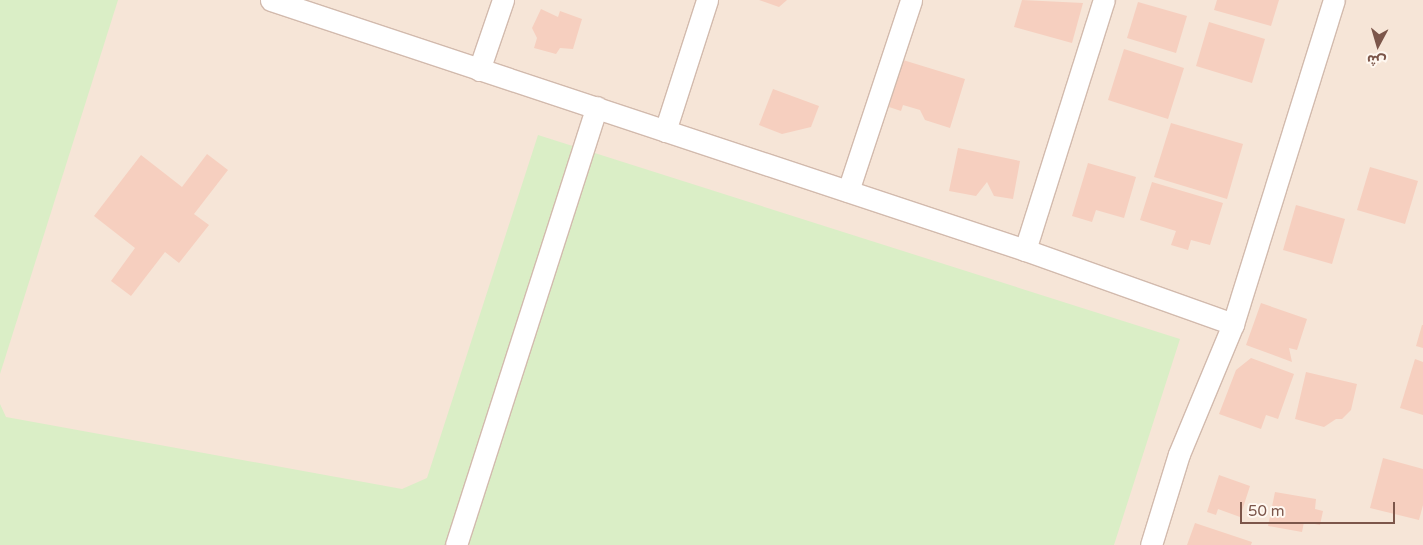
<!DOCTYPE html>
<meta charset="utf-8">
<style>
body{margin:0}
#map{position:relative;width:1423px;height:545px;overflow:hidden;background:#fef4e9;font-family:"Varela Round","Noto Sans Arabic",sans-serif}
div>[style]{position:absolute}
.residential>*{inset:0;background:#f6e5d7}
.green>*{inset:0;background:#daeec6}
.building>*{inset:0;background:#f6cfbf}
.roads{filter:drop-shadow(1px 0 #d2baad) drop-shadow(-1px 0 #d2baad) drop-shadow(0 1px #d2baad) drop-shadow(0 -1px #d2baad)}
.minor>*{height:21px;margin:-10.5px;padding:0 10.5px;transform-origin:10.5px;border-radius:10.5px;background:#fff}
span{translate:-50% -50%;white-space:nowrap;text-align:center;line-height:1.15;-webkit-text-stroke:4px #fff8f1;paint-order:stroke}
.north{position:absolute;left:1353px;top:20px;width:50px;height:50px;-webkit-text-stroke:4px #fff8f1;paint-order:stroke;rotate:186deg;font-size:14px;font-weight:700;line-height:20px;text-align:center;color:#7c564a}
.north::after{content:'';display:block;margin:auto;width:18px;height:22px;background:#7c564a;clip-path:polygon(50% 0,100% 100%,50% 72%,0 100%)}
.scale{position:absolute;left:1240px;top:502px;width:155px;height:22px;box-sizing:border-box;border:2px solid #7c564a;border-top:0;padding-left:6px;font-size:15px;line-height:18px;white-space:nowrap;color:#7c564a;-webkit-text-stroke:4px #fff8f1;paint-order:stroke}
</style>
<div id="map">
<div class="residential">
<div style="clip-path:polygon(0 0,1423px 0,1423px 545px,0 545px)"></div>
</div>
<div class="green">
<div style="clip-path:polygon(0 0,118px 0,0 374px)"></div>
<div style="clip-path:polygon(538px 135px,1180px 339px,1114px 545px,0 545px,0 404px,6px 417px,402px 489px,427px 478px)"></div>
</div>
<div class="building">
<div style="clip-path:polygon(759px 0,787px 0,779px 7px)"></div>
<div style="clip-path:polygon(1022px 0,1083px 3px,1072px 43px,1014px 27px)"></div>
<div style="clip-path:polygon(1217px 0,1279px 0,1271px 26px,1214px 10px)"></div>
<div style="clip-path:polygon(1138px 2px,1187px 16px,1176px 53px,1127px 38px)"></div>
<div style="clip-path:polygon(541px 9px,558px 17px,560px 11px,582px 19px,573px 49px,560px 48px,556px 54px,534px 48px,537px 38px,532px 28px)"></div>
<div style="clip-path:polygon(1209px 22px,1265px 39px,1252px 83px,1196px 66px)"></div>
<div style="clip-path:polygon(1124px 49px,1184px 68px,1168px 119px,1108px 100px)"></div>
<div style="clip-path:polygon(903px 60px,965px 79px,950px 128px,925px 120px,920px 110px,903px 105px,901px 111px,889px 107px)"></div>
<div style="clip-path:polygon(773px 89px,819px 106px,811px 127px,782px 134px,759px 125px)"></div>
<div style="clip-path:polygon(1171px 123px,1243px 144px,1227px 199px,1154px 177px)"></div>
<div style="clip-path:polygon(958px 148px,1020px 161px,1013px 199px,994px 196px,987px 182px,976px 196px,949px 191px)"></div>
<div style="clip-path:polygon(207px 154px,228px 170px,194px 214px,209px 225px,179px 263px,165px 252px,131px 296px,111px 281px,135px 248px,94px 216px,141px 155px,182px 187px)"></div>
<div style="clip-path:polygon(1088px 163px,1136px 177px,1124px 218px,1096px 210px,1092px 222px,1072px 216px)"></div>
<div style="clip-path:polygon(1370px 167px,1418px 181px,1405px 224px,1357px 210px)"></div>
<div style="clip-path:polygon(1152px 182px,1223px 203px,1210px 245px,1191px 240px,1188px 250px,1171px 245px,1176px 231px,1140px 220px)"></div>
<div style="clip-path:polygon(1296px 205px,1345px 219px,1332px 264px,1283px 250px)"></div>
<div style="clip-path:polygon(1261px 303px,1307px 319px,1297px 350px,1289px 348px,1292px 362px,1246px 345px)"></div>
<div style="clip-path:polygon(1422px 325px,1423px 325px,1423px 348px,1416px 346px)"></div>
<div style="clip-path:polygon(1251px 358px,1294px 374px,1278px 419px,1266px 415px,1261px 429px,1219px 414px,1236px 370px)"></div>
<div style="clip-path:polygon(1415px 359px,1423px 362px,1423px 415px,1400px 408px)"></div>
<div style="clip-path:polygon(1306px 372px,1357px 384px,1351px 410px,1342px 419px,1336px 419px,1324px 427px,1295px 419px)"></div>
<div style="clip-path:polygon(1383px 458px,1423px 469px,1423px 505px,1419px 520px,1370px 508px)"></div>
<div style="clip-path:polygon(1219px 475px,1250px 486px,1240px 517px,1218px 509px,1216px 515px,1207px 512px)"></div>
<div style="clip-path:polygon(1275px 492px,1316px 499px,1315px 509px,1323px 511px,1320px 525px,1304px 522px,1302px 532px,1268px 526px)"></div>
<div style="clip-path:polygon(1195px 523px,1252px 542px,1251px 545px,1187px 545px)"></div>
</div>
<div class="roads">
<div class="minor">
<div style="left:271px;top:0;width:794px;rotate:18.34deg"></div>
<div style="left:1025px;top:250px;width:221px;rotate:19.6deg"></div>
<div style="left:479px;top:70px;width:74px;rotate:-71.1deg"></div>
<div style="left:665px;top:131px;width:138px;rotate:-72.2deg"></div>
<div style="left:848px;top:191px;width:201px;rotate:-71.7deg"></div>
<div style="left:1025px;top:250px;width:262px;rotate:-72.5deg"></div>
<div style="left:456px;top:545px;width:460px;rotate:-72.2deg"></div>
<div style="left:1151px;top:545px;width:95px;rotate:-72.9deg"></div>
<div style="left:1179px;top:454px;width:141px;rotate:-67.4deg"></div>
<div style="left:1233px;top:324px;width:339px;rotate:-72.7deg"></div>
</div>
</div>
<div class="north">ش</div>
<div class="scale">50 m</div>
</div>
